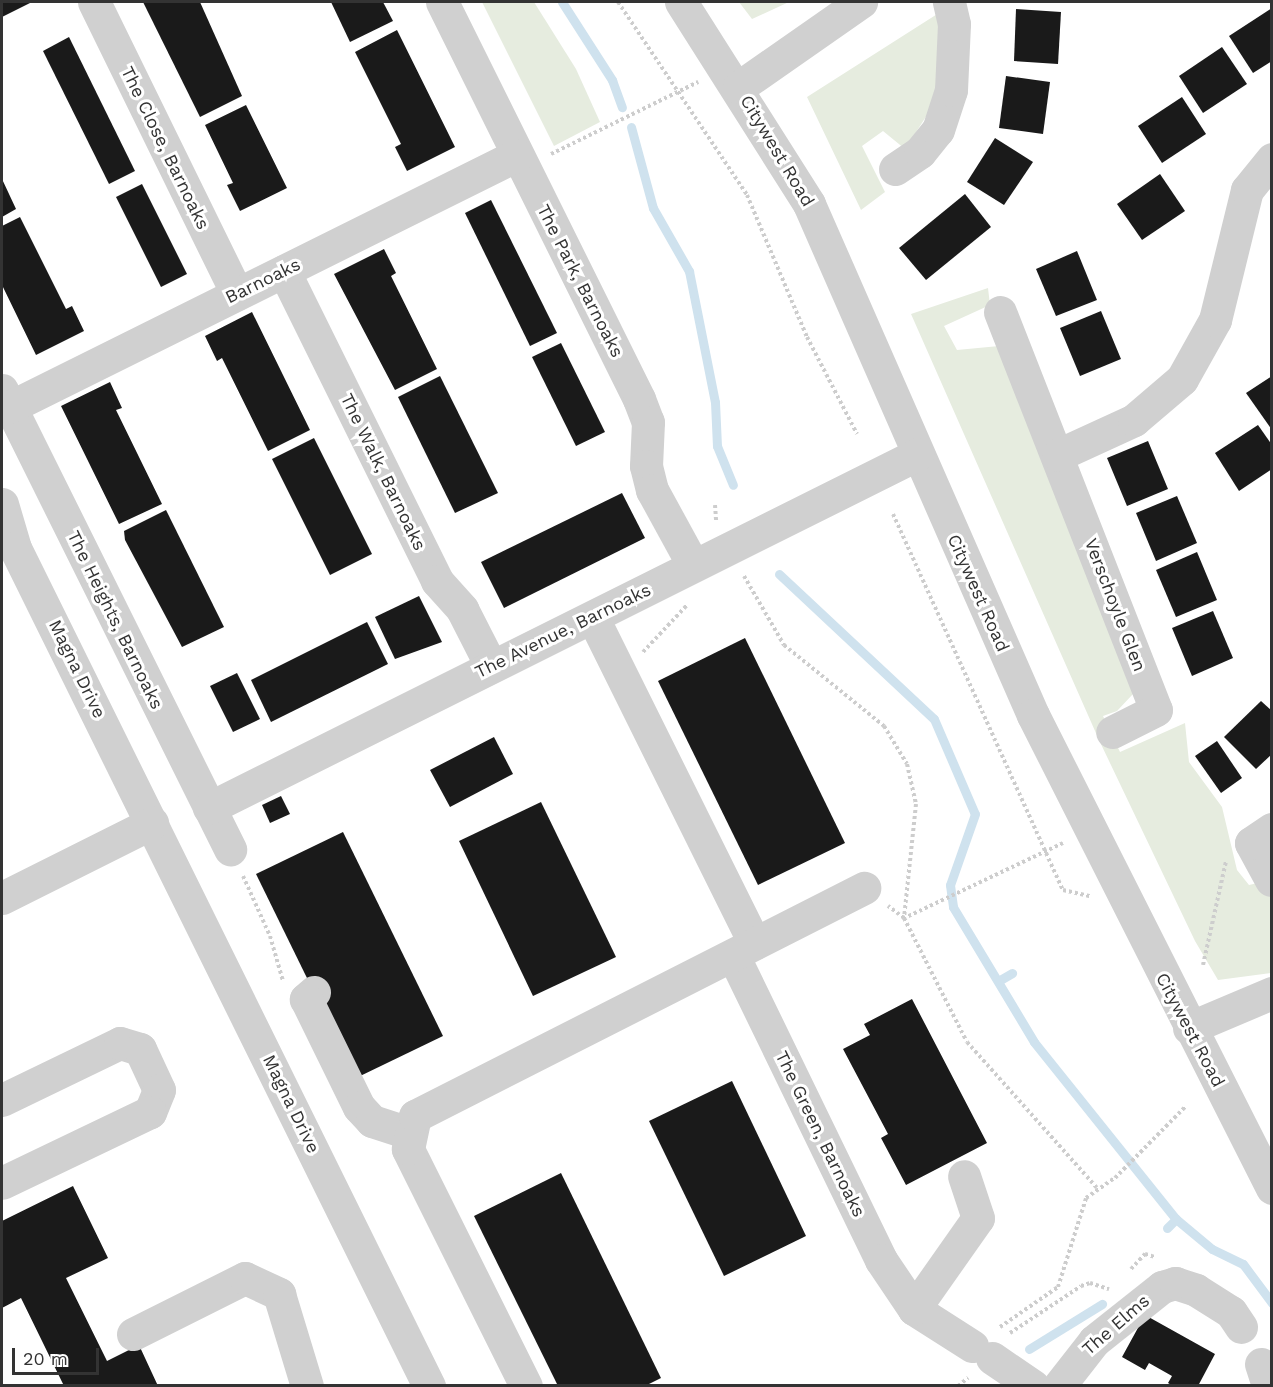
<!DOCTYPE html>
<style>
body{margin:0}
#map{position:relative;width:1273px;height:1387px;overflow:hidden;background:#fff;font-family:"Work Sans",sans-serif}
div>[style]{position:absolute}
.green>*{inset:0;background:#e6ecdf}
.stream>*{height:9px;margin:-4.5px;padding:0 4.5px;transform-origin:4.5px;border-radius:4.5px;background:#cfe2ee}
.building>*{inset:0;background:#1a1a1a}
.path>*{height:4px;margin-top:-2px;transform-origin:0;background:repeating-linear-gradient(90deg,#cdcdcd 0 3px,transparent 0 6px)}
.minor>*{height:33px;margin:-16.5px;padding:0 16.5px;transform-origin:16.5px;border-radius:16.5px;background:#d0d0d0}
span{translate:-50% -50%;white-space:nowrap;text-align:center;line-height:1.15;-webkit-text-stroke:6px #fff;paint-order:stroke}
.street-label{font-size:18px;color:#333}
.frame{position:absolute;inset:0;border:3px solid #333;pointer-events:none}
.scale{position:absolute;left:12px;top:1348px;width:87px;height:27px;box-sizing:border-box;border:3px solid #333;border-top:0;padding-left:8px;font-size:18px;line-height:21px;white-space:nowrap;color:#333;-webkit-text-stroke:4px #fff;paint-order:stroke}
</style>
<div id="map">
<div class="green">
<div style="clip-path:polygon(482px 2px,534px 2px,576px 69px,600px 122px,554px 146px)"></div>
<div style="clip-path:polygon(739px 2px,789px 2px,752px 19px)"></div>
<div style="clip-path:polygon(942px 11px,944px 62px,929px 112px,905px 149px,883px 131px,862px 146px,885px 192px,861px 210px,807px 97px)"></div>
<div style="clip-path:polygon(988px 288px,990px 305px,944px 326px,957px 350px,999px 346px,1133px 694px,1117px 711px,1103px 716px,1120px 752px,1185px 723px,1189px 762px,1222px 807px,1237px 870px,1249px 885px,1271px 880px,1271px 973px,1218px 980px,1195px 941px,1099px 740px,911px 314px)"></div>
</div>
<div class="stream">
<div style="left:562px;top:2px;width:93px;rotate:57.3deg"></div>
<div style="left:612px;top:80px;width:29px;rotate:70deg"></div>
<div style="left:631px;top:127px;width:84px;rotate:74.8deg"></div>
<div style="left:653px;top:208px;width:73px;rotate:60.3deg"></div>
<div style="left:689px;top:271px;width:134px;rotate:78.8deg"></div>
<div style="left:715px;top:402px;width:44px;rotate:87.4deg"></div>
<div style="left:717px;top:446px;width:42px;rotate:67.7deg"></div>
<div style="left:779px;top:574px;width:212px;rotate:43.1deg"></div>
<div style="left:934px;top:719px;width:103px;rotate:66.7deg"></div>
<div style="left:975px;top:814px;width:75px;rotate:109.4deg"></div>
<div style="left:950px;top:885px;width:22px;rotate:82deg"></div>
<div style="left:953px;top:907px;width:157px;rotate:59deg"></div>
<div style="left:1034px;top:1042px;width:227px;rotate:51.3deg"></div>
<div style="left:1176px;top:1219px;width:47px;rotate:39.8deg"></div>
<div style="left:1212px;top:1249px;width:34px;rotate:26deg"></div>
<div style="left:1243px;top:1264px;width:49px;rotate:53.4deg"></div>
<div style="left:1000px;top:980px;width:14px;rotate:-30deg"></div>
<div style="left:1167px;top:1228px;width:13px;rotate:-45deg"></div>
<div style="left:1029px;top:1349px;width:86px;rotate:-31.7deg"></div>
</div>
<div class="building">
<div style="clip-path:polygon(2px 2px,32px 2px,2px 17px)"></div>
<div style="clip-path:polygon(143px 2px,200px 2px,242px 96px,200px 117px)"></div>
<div style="clip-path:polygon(331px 2px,383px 2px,393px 21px,350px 42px)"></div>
<div style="clip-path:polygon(1272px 8px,1272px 61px,1253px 73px,1229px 36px)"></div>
<div style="clip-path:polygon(1016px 9px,1061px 12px,1058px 64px,1014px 61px)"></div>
<div style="clip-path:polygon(397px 30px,455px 147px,407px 171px,395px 147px,401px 144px,355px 52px)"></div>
<div style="clip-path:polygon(69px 37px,135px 171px,109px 184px,43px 51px)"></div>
<div style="clip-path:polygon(1222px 47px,1247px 84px,1203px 113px,1179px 76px)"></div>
<div style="clip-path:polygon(1006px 76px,1050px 82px,1043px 134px,999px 128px)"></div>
<div style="clip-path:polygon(1182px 97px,1206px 134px,1162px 163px,1138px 126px)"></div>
<div style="clip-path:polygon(246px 105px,287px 188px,240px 211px,227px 185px,233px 183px,205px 125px)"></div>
<div style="clip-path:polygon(995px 138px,1033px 162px,1004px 205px,967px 182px)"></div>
<div style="clip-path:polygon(1160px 174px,1185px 211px,1142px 240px,1117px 204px)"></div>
<div style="clip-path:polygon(2px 179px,16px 209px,2px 217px)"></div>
<div style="clip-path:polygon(142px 184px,187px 274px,161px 287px,116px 197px)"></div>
<div style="clip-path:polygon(965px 194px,991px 227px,926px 280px,899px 248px)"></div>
<div style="clip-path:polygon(491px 200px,557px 333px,530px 346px,465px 213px)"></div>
<div style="clip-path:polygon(20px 217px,66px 309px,72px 306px,84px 331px,36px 355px,2px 285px,2px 226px)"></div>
<div style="clip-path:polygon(384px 249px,396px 273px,391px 276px,437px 369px,395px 390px,334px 274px)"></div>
<div style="clip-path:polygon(1077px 251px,1097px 300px,1056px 316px,1036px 269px)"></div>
<div style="clip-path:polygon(1101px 311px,1121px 359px,1080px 376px,1060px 328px)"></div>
<div style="clip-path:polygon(252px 312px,310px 430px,268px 451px,222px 358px,217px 361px,205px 336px)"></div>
<div style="clip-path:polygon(561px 343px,605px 432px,576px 446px,532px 357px)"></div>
<div style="clip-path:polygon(440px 376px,498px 493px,455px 513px,398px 397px)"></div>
<div style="clip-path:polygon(1272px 376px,1272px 430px,1246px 393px)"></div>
<div style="clip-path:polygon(110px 382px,122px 408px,116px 410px,162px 504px,119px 524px,61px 406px)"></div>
<div style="clip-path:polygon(1258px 425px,1272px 445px,1272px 469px,1239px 491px,1215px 453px)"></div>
<div style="clip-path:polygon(314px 438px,372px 554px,330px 575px,272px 459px)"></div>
<div style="clip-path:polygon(1148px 441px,1168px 489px,1127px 506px,1107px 458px)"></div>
<div style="clip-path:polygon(622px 493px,645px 538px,504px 608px,481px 562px)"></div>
<div style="clip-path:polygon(1177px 496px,1197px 543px,1156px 561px,1136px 513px)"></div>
<div style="clip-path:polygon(166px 510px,224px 627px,182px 647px,125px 540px,124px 531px)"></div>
<div style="clip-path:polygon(1197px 552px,1217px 600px,1176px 617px,1156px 570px)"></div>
<div style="clip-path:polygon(419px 596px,442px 642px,395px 659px,375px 617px)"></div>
<div style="clip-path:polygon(1213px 611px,1233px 658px,1192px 676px,1172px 628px)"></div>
<div style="clip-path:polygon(367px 622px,388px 664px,271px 722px,251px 680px)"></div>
<div style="clip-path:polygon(745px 638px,845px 843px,758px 885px,658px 681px)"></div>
<div style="clip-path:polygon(237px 673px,260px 719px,233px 732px,210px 686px)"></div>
<div style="clip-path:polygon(1261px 701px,1272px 711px,1272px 754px,1256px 769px,1224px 737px)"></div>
<div style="clip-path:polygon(494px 737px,513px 774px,450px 807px,430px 770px)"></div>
<div style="clip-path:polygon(1217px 741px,1242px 778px,1221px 793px,1195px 756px)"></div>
<div style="clip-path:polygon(281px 796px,290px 814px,270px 823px,262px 805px)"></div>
<div style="clip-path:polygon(541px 802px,616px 957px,533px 996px,459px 841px)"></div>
<div style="clip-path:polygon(343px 832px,443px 1036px,356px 1078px,256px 874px)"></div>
<div style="clip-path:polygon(912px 999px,987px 1143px,906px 1185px,881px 1138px,888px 1134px,843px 1049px,870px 1035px,864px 1024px)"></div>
<div style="clip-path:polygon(732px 1081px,806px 1236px,724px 1276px,649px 1121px)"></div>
<div style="clip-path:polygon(561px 1173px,661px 1378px,645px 1386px,558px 1386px,474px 1216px)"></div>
<div style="clip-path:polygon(73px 1186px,108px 1258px,66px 1278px,107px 1361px,139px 1345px,158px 1386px,64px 1386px,21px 1298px,2px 1308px,2px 1221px)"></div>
<div style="clip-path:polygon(1145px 1315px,1215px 1354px,1198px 1386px,1173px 1386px,1168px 1383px,1172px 1376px,1149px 1363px,1145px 1370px,1122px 1357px)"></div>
</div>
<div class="path">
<div style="left:618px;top:2px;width:232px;rotate:56.2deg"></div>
<div style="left:747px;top:195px;width:154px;rotate:67.1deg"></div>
<div style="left:807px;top:337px;width:109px;rotate:62.7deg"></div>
<div style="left:551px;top:154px;width:164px;rotate:-26.1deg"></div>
<div style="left:715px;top:505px;width:16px;rotate:86deg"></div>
<div style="left:893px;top:514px;width:413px;rotate:65.7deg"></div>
<div style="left:1063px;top:890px;width:28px;rotate:13deg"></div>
<div style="left:744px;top:576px;width:80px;rotate:59.9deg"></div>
<div style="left:784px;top:645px;width:129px;rotate:39deg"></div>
<div style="left:884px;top:726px;width:44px;rotate:58.8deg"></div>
<div style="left:907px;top:764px;width:41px;rotate:77.3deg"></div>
<div style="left:916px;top:804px;width:115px;rotate:96deg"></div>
<div style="left:904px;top:918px;width:20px;rotate:-143deg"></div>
<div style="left:643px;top:652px;width:64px;rotate:-46.9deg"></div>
<div style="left:1063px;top:843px;width:176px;rotate:154.7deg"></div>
<div style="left:904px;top:918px;width:139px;rotate:63.1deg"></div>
<div style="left:967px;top:1042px;width:195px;rotate:48.3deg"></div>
<div style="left:243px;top:876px;width:66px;rotate:65.8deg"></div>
<div style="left:270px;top:936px;width:47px;rotate:73.9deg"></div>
<div style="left:1203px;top:965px;width:107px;rotate:-77.5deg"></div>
<div style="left:1131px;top:1269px;width:21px;rotate:-47deg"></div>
<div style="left:1145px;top:1254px;width:10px;rotate:17deg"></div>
<div style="left:1000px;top:1327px;width:70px;rotate:-34.6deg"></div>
<div style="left:1058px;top:1287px;width:93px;rotate:-72.5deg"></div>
<div style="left:1086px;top:1198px;width:35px;rotate:-35deg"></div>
<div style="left:1115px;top:1178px;width:101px;rotate:-45.4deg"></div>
<div style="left:1010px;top:1333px;width:85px;rotate:-33.5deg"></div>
<div style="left:1081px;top:1286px;width:9px;rotate:-18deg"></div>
<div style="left:1090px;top:1283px;width:20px;rotate:18deg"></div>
<div style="left:958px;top:1386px;width:13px;rotate:-39deg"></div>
</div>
<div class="minor">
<div style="left:94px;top:2px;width:325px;rotate:63.9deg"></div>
<div style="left:442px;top:2px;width:443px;rotate:63.6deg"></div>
<div style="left:639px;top:399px;width:25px;rotate:69deg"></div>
<div style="left:648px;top:422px;width:44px;rotate:92.6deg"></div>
<div style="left:646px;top:466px;width:25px;rotate:76deg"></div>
<div style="left:652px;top:490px;width:85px;rotate:61.3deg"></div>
<div style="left:681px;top:2px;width:239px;rotate:57.6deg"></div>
<div style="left:809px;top:204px;width:558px;rotate:66.33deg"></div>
<div style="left:1033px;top:715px;width:530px;rotate:63.19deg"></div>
<div style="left:739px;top:87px;width:149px;rotate:-34.9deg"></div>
<div style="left:895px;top:169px;width:30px;rotate:-34deg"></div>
<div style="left:920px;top:152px;width:28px;rotate:-51deg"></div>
<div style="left:938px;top:130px;width:42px;rotate:-72deg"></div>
<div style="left:951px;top:90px;width:66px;rotate:-87.4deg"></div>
<div style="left:954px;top:24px;width:23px;rotate:-103deg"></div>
<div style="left:284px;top:271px;width:346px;rotate:63.7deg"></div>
<div style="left:437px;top:581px;width:38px;rotate:48deg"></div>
<div style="left:462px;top:609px;width:64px;rotate:63deg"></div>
<div style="left:1000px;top:312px;width:427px;rotate:68.6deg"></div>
<div style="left:1156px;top:710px;width:49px;rotate:153.4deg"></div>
<div style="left:2px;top:390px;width:513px;rotate:63.58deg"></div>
<div style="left:10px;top:407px;width:566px;rotate:-26.43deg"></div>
<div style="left:1058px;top:455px;width:84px;rotate:-24.7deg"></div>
<div style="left:1134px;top:420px;width:63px;rotate:-40.5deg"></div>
<div style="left:1182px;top:379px;width:68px;rotate:-60.8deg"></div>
<div style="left:1215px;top:320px;width:134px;rotate:-76.2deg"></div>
<div style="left:1247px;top:190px;width:40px;rotate:-51deg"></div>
<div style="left:2px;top:504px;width:46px;rotate:73.5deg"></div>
<div style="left:15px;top:548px;width:935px;rotate:63.71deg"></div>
<div style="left:593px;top:618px;width:363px;rotate:63.6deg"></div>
<div style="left:209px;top:808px;width:792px;rotate:-26.53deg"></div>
<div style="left:1271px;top:880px;width:42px;rotate:-118.4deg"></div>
<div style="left:1251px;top:843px;width:25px;rotate:-34deg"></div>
<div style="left:2px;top:898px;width:168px;rotate:-26.6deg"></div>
<div style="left:733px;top:955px;width:339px;rotate:64.1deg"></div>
<div style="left:881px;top:1260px;width:59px;rotate:56deg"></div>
<div style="left:914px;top:1309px;width:69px;rotate:32.5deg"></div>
<div style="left:314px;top:992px;width:11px;rotate:139deg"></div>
<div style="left:306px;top:999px;width:120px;rotate:63.9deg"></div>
<div style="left:359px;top:1107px;width:19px;rotate:47deg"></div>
<div style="left:372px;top:1121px;width:38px;rotate:18deg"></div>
<div style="left:1189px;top:1028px;width:90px;rotate:-22.9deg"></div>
<div style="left:2px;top:1100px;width:131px;rotate:-25.8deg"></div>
<div style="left:120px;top:1043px;width:21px;rotate:17deg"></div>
<div style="left:140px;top:1049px;width:45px;rotate:65.1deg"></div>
<div style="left:159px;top:1090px;width:24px;rotate:112deg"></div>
<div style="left:150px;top:1112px;width:164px;rotate:154.4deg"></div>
<div style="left:914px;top:1309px;width:111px;rotate:-54.9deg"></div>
<div style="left:978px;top:1218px;width:44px;rotate:-108.4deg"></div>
<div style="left:133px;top:1334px;width:125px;rotate:-26.6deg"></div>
<div style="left:245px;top:1278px;width:38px;rotate:25deg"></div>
<div style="left:279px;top:1294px;width:96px;rotate:73.1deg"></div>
<div style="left:992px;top:1358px;width:50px;rotate:34.3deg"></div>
<div style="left:1261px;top:1364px;width:23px;rotate:72deg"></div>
<div style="left:526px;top:1386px;width:265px;rotate:-116.5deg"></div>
<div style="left:408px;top:1149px;width:34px;rotate:-78deg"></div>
<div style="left:415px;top:1116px;width:504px;rotate:-26.92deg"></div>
<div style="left:1059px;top:1386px;width:57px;rotate:-52.1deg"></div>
<div style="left:1094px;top:1341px;width:87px;rotate:-38.5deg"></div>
<div style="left:1162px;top:1287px;width:14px;rotate:-17deg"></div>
<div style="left:1175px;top:1283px;width:22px;rotate:18deg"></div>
<div style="left:1196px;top:1290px;width:41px;rotate:32.2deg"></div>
<div style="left:1231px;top:1312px;width:18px;rotate:56deg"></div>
</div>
<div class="street-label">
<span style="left:165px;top:148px;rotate:64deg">The Close, Barnoaks</span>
<span style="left:777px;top:151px;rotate:59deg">Citywest Road</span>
<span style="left:263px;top:281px;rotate:-26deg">Barnoaks</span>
<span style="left:580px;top:281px;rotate:63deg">The Park, Barnoaks</span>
<span style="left:383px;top:472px;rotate:64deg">The Walk, Barnoaks</span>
<span style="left:978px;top:593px;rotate:66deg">Citywest Road</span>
<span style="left:1115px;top:605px;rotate:69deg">Verschoyle Glen</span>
<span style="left:115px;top:620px;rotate:64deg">The Heights, Barnoaks</span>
<span style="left:563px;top:631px;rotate:-26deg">The Avenue, Barnoaks</span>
<span style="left:77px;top:669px;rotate:64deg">Magna Drive</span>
<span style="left:1190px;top:1030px;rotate:62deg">Citywest Road</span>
<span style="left:291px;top:1104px;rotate:64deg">Magna Drive</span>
<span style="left:820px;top:1134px;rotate:64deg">The Green, Barnoaks</span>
<span style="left:1116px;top:1325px;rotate:-41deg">The Elms</span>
</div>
<div class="frame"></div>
<div class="scale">20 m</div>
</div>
